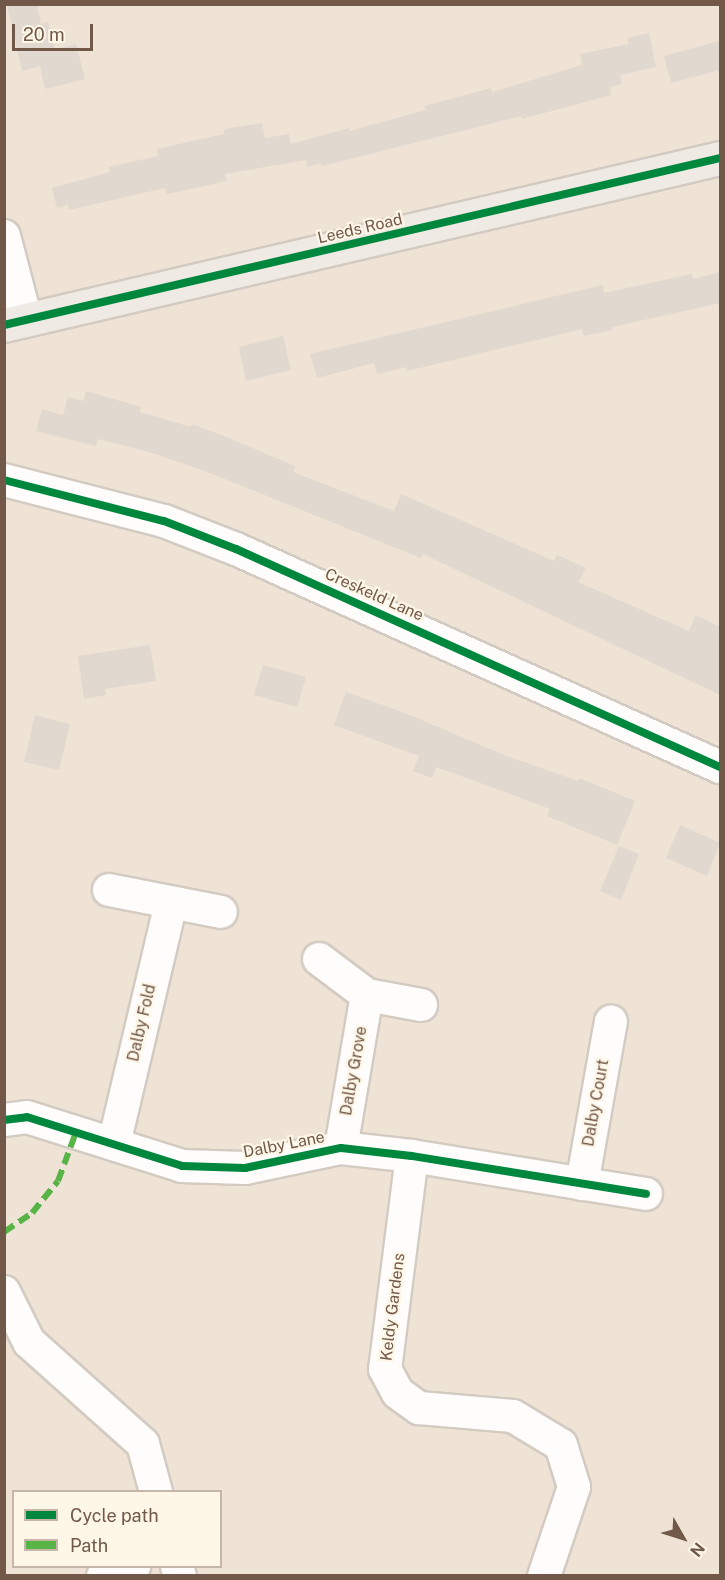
<!DOCTYPE html>
<style>
body{margin:0}
#map{position:relative;width:725px;height:1580px;overflow:hidden;background:#f5f0e7;font-family:"Public Sans",sans-serif}
div>[style]{position:absolute}
.residential>*{inset:0;background:#eee3d4}
.building>*{inset:0;background:#e1d8cf}
.roads{filter:drop-shadow(2px 0 #d3cbc2) drop-shadow(-2px 0 #d3cbc2) drop-shadow(0 2px #d3cbc2) drop-shadow(0 -2px #d3cbc2)}
.minor>*{height:32px;margin:-16px;padding:0 16px;transform-origin:16px;border-radius:16px;background:#fefdfb}
.trunk>*{height:33px;margin:-16.5px;padding:0 16.5px;transform-origin:16.5px;border-radius:16.5px;background:#f0eae4}
.quiet>*{height:6px;margin-top:-3px;transform-origin:0;background:repeating-linear-gradient(90deg,#59b447 0 12px,transparent 0 18px)}
.cycleway>*{height:8px;margin:-4px;padding:0 4px;transform-origin:4px;border-radius:4px;background:#00873e}
span{translate:-50% -50%;white-space:nowrap;text-align:center;line-height:1.15;-webkit-text-stroke:4.5px #fef6e7;paint-order:stroke}
.street-label{font-size:16px;color:#715849}
.frame{position:absolute;inset:0;border:6px solid #715849;pointer-events:none}
.legend{position:absolute;left:12px;top:1490px;width:210px;height:78px;box-sizing:border-box;background:#fef6e7;border:2px solid #c6b7a8;margin:0;padding:8px 10px;list-style:none;font-size:18px;color:#715849}
.legend li{display:flex;align-items:center;gap:12px;height:30px}
.legend b{width:30px;border:2px solid #c6b7a8}
.north{position:absolute;left:653px;top:1508px;width:60px;height:60px;-webkit-text-stroke:4px #fef6e7;paint-order:stroke;rotate:129deg;font-size:16px;font-weight:700;line-height:24px;text-align:center;color:#715849}
.north::after{content:'';display:block;margin:auto;width:21px;height:27px;background:#715849;clip-path:polygon(50% 0,100% 100%,50% 72%,0 100%)}
.scale{position:absolute;left:12px;top:24px;width:81px;height:27px;box-sizing:border-box;border:3px solid #715849;border-top:0;padding-left:8px;font-size:18px;line-height:21px;white-space:nowrap;color:#715849;-webkit-text-stroke:4px #fef6e7;paint-order:stroke}
</style>
<div id="map">
<div class="residential">
<div style="clip-path:polygon(evenodd,5px 5px,720px 5px,720px 1575px,5px 1576px,5px 5px,14px 1492px,220px 1492px,220px 1566px,14px 1566px,14px 1492px)"></div>
</div>
<div class="building">
<div style="clip-path:polygon(7px 4px,37px 4px,41px 24px,48px 22px,55px 50px,76px 44px,85px 79px,45px 89px,40px 66px,22px 71px)"></div>
<div style="clip-path:polygon(649px 33px,656px 67px,620px 75px,622px 84px,610px 87px,611px 95px,522px 119px,521px 116px,322px 166px,321px 163px,308px 167px,306px 160px,225px 174px,227px 181px,167px 194px,165px 188px,69px 210px,68px 205px,57px 208px,52px 188px,110px 172px,109px 167px,158px 156px,157px 149px,224px 134px,224px 129px,262px 123px,265px 138px,289px 134px,291px 144px,349px 128px,350px 131px,426px 110px,424px 106px,491px 88px,492px 92px,582px 65px,580px 54px,629px 44px,627px 38px)"></div>
<div style="clip-path:polygon(720px 41px,720px 70px,671px 83px,664px 56px)"></div>
<div style="clip-path:polygon(720px 272px,720px 303px,612px 327px,612px 330px,584px 336px,582px 329px,407px 371px,406px 367px,377px 374px,374px 363px,317px 378px,310px 354px,603px 285px,604px 293px,692px 274px,693px 279px)"></div>
<div style="clip-path:polygon(283px 336px,291px 370px,246px 381px,239px 347px)"></div>
<div style="clip-path:polygon(86px 391px,141px 407px,140px 412px,191px 427px,192px 424px,224px 436px,295px 466px,293px 472px,394px 511px,401px 494px,554px 561px,557px 555px,586px 568px,578px 582px,689px 631px,696px 615px,720px 627px,720px 695px,423px 554px,421px 558px,210px 473px,153px 453px,98px 439px,96px 446px,36px 431px,42px 409px,63px 415px,68px 397px,84px 401px)"></div>
<div style="clip-path:polygon(150px 645px,156px 681px,105px 689px,106px 695px,84px 699px,78px 656px)"></div>
<div style="clip-path:polygon(263px 665px,306px 677px,297px 707px,254px 695px)"></div>
<div style="clip-path:polygon(346px 692px,405px 713px,504px 755px,578px 781px,579px 778px,635px 801px,617px 845px,547px 816px,550px 809px,464px 777px,436px 767px,432px 778px,413px 771px,419px 756px,334px 725px)"></div>
<div style="clip-path:polygon(35px 715px,70px 724px,59px 770px,24px 762px)"></div>
<div style="clip-path:polygon(680px 825px,720px 843px,707px 876px,666px 858px)"></div>
<div style="clip-path:polygon(619px 846px,639px 854px,621px 900px,600px 891px)"></div>
</div>
<div class="roads">
<div class="minor">
<div style="left:4px;top:236px;width:87px;rotate:75.3deg"></div>
<div style="left:4px;top:480px;width:165px;rotate:14.4deg"></div>
<div style="left:164px;top:521px;width:77px;rotate:21.3deg"></div>
<div style="left:236px;top:549px;width:531px;rotate:24.25deg"></div>
<div style="left:109px;top:890px;width:114px;rotate:11.1deg"></div>
<div style="left:319px;top:959px;width:60px;rotate:36.9deg"></div>
<div style="left:4px;top:1120px;width:23px;rotate:-7deg"></div>
<div style="left:27px;top:1117px;width:163px;rotate:17.5deg"></div>
<div style="left:182px;top:1166px;width:63px;rotate:1.8deg"></div>
<div style="left:245px;top:1168px;width:98px;rotate:-11.8deg"></div>
<div style="left:341px;top:1148px;width:71px;rotate:6.4deg"></div>
<div style="left:412px;top:1156px;width:237px;rotate:9.2deg"></div>
<div style="left:114px;top:1144px;width:248px;rotate:-76.7deg"></div>
<div style="left:341px;top:1148px;width:155px;rotate:-80.4deg"></div>
<div style="left:367px;top:995px;width:55px;rotate:10.5deg"></div>
<div style="left:412px;top:1156px;width:215px;rotate:97.2deg"></div>
<div style="left:385px;top:1369px;width:27px;rotate:62deg"></div>
<div style="left:398px;top:1393px;width:26px;rotate:36deg"></div>
<div style="left:419px;top:1408px;width:94px;rotate:4.9deg"></div>
<div style="left:513px;top:1416px;width:56px;rotate:31.1deg"></div>
<div style="left:561px;top:1445px;width:44px;rotate:72.8deg"></div>
<div style="left:574px;top:1487px;width:94px;rotate:108.6deg"></div>
<div style="left:582px;top:1184px;width:165px;rotate:-79.9deg"></div>
<div style="left:4px;top:1292px;width:56px;rotate:63.4deg"></div>
<div style="left:29px;top:1342px;width:153px;rotate:41.8deg"></div>
<div style="left:143px;top:1444px;width:50px;rotate:74.8deg"></div>
<div style="left:177px;top:1566px;width:10px;rotate:73deg"></div>
<div style="left:103px;top:1576px;width:33px;rotate:-18deg"></div>
</div>
<div class="trunk">
<div style="left:4px;top:325px;width:735px;rotate:-13.13deg"></div>
</div>
</div>
<div class="quiet">
<div style="left:4px;top:1232px;width:34px;rotate:-34deg"></div>
<div style="left:32px;top:1213px;width:41px;rotate:-50.9deg"></div>
<div style="left:58px;top:1181px;width:52px;rotate:-69.8deg"></div>
</div>
<div class="cycleway">
<div style="left:4px;top:325px;width:735px;rotate:-13.13deg"></div>
<div style="left:4px;top:480px;width:165px;rotate:14.4deg"></div>
<div style="left:164px;top:521px;width:77px;rotate:21.3deg"></div>
<div style="left:236px;top:549px;width:531px;rotate:24.25deg"></div>
<div style="left:4px;top:1120px;width:23px;rotate:-7deg"></div>
<div style="left:27px;top:1117px;width:163px;rotate:17.5deg"></div>
<div style="left:182px;top:1166px;width:63px;rotate:1.8deg"></div>
<div style="left:245px;top:1168px;width:98px;rotate:-11.8deg"></div>
<div style="left:341px;top:1148px;width:71px;rotate:6.4deg"></div>
<div style="left:412px;top:1156px;width:237px;rotate:9.2deg"></div>
</div>
<div class="street-label">
<span style="left:360px;top:229px;rotate:-13deg">Leeds Road</span>
<span style="left:374px;top:595px;rotate:24deg">Creskeld Lane</span>
<span style="left:142px;top:1023px;rotate:-77deg">Dalby Fold</span>
<span style="left:354px;top:1071px;rotate:-80deg">Dalby Grove</span>
<span style="left:596px;top:1103px;rotate:-80deg">Dalby Court</span>
<span style="left:284px;top:1145px;rotate:-11deg">Dalby Lane</span>
<span style="left:393px;top:1307px;rotate:-83deg">Keldy Gardens</span>
</div>
<div class="frame"></div>
<ul class="legend">
<li><b style="height:8px;background:#00873e"></b>Cycle path</li>
<li><b style="height:8px;background:#59b447"></b>Path</li>
</ul>
<div class="north">N</div>
<div class="scale">20 m</div>
</div>
